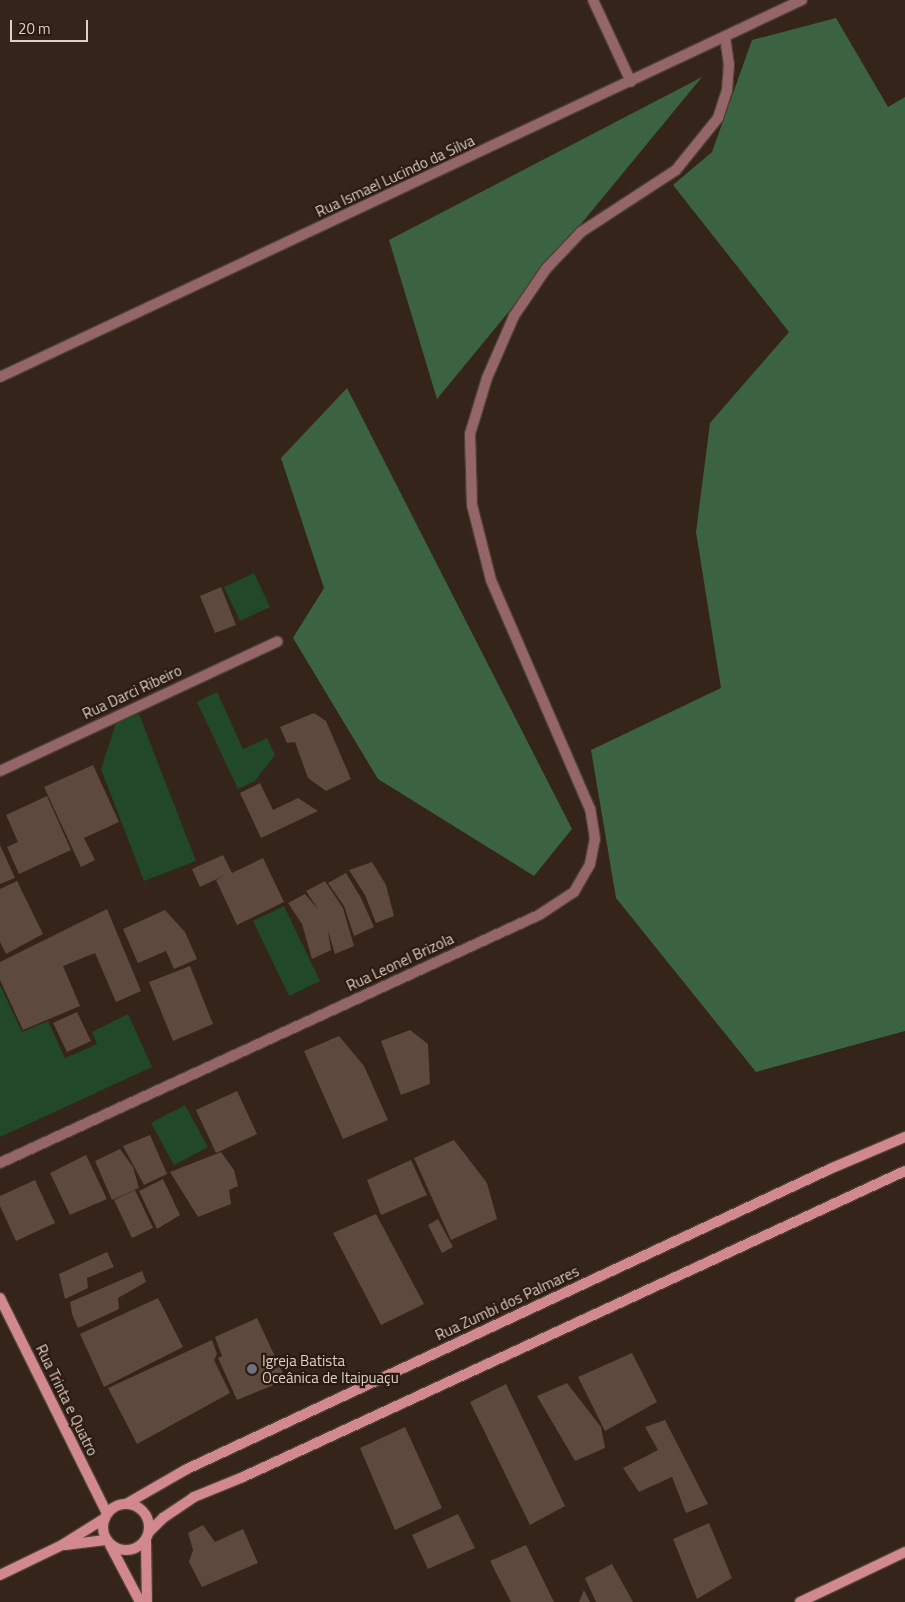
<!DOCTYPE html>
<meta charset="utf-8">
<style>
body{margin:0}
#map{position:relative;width:905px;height:1602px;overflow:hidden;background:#352419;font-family:"Titillium Web",sans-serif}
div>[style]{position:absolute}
.green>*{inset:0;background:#214828}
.forest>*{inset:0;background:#3b6241}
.building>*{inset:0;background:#5d493d}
.roads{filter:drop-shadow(1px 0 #504035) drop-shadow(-1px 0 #504035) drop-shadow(0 1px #504035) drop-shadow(0 -1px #504035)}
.street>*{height:10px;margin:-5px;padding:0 5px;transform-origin:5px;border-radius:5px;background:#946669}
.secondary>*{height:10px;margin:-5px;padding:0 5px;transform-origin:5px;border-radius:5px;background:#d1888e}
.secondary>.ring{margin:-5px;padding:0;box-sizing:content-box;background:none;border:10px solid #d1888e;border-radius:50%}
.dots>*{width:14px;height:14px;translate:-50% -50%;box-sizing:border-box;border:2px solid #2b1a10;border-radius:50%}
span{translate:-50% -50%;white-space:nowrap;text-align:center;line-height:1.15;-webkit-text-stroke:4.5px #2b1a10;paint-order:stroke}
.street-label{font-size:15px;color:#dcd0c9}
.poi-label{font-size:15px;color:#dcd0c9}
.left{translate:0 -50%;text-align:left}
.scale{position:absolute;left:10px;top:20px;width:78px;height:22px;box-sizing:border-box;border:2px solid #dcd0c9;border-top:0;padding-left:6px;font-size:15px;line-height:18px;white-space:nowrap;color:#dcd0c9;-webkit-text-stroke:4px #2b1a10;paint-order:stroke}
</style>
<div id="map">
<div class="green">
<div style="clip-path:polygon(254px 573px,270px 607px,240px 621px,224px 587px)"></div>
<div style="clip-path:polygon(217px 692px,243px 749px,267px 738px,275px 755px,255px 781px,238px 789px,197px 702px)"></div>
<div style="clip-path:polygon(139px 714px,196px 861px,144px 881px,101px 769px,116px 723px)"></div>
<div style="clip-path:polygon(284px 906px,320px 981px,289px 996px,253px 921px)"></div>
<div style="clip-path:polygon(0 985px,22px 1032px,48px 1021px,65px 1058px,97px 1044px,92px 1032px,128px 1014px,152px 1067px,0 1137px)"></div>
<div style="clip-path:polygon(185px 1105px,208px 1147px,174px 1165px,151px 1123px)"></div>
</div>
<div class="forest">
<div style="clip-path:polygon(836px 18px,888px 107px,905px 97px,905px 1031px,756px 1072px,616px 898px,591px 750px,721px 688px,696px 532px,710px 423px,789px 332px,673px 185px,712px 152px,752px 40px)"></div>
<div style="clip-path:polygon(702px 77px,437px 399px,389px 240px)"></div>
<div style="clip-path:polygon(347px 388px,572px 829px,534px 876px,378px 779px,293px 638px,324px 588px,281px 458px)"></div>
</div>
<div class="building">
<div style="clip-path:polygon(221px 587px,236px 625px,215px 633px,200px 596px)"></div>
<div style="clip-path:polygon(314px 713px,326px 721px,351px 779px,326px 791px,308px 778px,295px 742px,287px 743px,280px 727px)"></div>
<div style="clip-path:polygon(93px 765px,119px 822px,84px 838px,95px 860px,81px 867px,44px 787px)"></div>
<div style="clip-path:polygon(260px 783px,273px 810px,298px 798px,318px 811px,261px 838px,240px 793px)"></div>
<div style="clip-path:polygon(47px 796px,71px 850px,19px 874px,7px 847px,18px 842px,6px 815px)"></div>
<div style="clip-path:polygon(0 845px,15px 878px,0 884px)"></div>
<div style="clip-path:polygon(223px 855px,232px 873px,263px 858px,284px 902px,237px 925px,216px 880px,225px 875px,200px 887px,192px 869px)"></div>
<div style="clip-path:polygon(372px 862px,386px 885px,394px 916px,376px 923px,365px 895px,349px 870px)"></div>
<div style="clip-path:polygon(346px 873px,361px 898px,374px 927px,354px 936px,344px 906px,328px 883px)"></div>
<div style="clip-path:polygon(17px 881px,43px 934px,6px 954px,0 942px,0 889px)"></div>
<div style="clip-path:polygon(325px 881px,343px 908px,354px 946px,335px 954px,328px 931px,331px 950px,312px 959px,302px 924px,288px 903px,305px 894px,318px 909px,306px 891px)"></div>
<div style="clip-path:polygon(107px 909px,141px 991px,116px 1002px,95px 953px,63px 966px,80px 1006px,23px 1030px,0 980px,0 962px)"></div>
<div style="clip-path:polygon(165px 910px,185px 932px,197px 959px,174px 969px,166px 951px,138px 963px,123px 929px)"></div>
<div style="clip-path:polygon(190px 966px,213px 1024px,173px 1041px,149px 982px)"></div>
<div style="clip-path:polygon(77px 1012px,91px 1041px,67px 1052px,53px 1023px)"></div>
<div style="clip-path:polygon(410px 1030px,428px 1044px,430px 1084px,401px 1095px,381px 1041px)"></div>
<div style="clip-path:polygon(339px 1036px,364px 1066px,388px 1120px,343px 1139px,304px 1051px)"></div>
<div style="clip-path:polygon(237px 1091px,257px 1134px,216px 1153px,196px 1110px)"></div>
<div style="clip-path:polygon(150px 1135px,167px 1174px,144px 1185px,123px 1146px)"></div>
<div style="clip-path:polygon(454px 1140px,487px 1183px,497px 1219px,451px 1240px,414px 1158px)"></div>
<div style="clip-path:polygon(120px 1149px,133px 1167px,139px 1188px,112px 1200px,95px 1161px)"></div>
<div style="clip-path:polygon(221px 1152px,234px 1170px,238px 1186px,229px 1190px,231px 1204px,198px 1217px,170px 1172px)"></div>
<div style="clip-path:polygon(86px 1155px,107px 1199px,70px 1215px,50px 1173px)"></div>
<div style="clip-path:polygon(411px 1160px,427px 1195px,381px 1215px,367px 1180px)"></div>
<div style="clip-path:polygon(163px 1179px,180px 1215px,157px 1229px,139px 1191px)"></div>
<div style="clip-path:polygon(35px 1180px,55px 1223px,16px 1241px,0 1206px,0 1196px)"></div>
<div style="clip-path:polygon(135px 1190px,153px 1228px,132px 1238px,114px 1200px)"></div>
<div style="clip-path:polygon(376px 1214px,424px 1304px,381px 1325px,333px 1233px)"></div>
<div style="clip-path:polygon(438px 1219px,453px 1247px,442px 1253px,428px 1225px)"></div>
<div style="clip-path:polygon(107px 1252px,114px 1267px,87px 1278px,88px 1288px,65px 1299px,59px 1274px)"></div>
<div style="clip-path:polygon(142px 1271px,146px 1282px,118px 1298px,119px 1309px,78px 1328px,72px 1314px,70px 1302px)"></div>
<div style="clip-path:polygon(158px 1298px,183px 1347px,104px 1387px,80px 1334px)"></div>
<div style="clip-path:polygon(257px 1318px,286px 1380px,237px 1400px,218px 1358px,222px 1356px,215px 1337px)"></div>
<div style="clip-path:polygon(212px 1340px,217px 1354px,214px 1360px,230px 1393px,137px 1444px,108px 1388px)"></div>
<div style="clip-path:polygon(632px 1353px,657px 1402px,605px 1431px,578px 1377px)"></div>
<div style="clip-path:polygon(567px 1383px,601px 1427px,605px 1448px,575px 1461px,537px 1396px)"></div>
<div style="clip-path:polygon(506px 1384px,565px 1506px,530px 1525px,470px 1402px)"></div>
<div style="clip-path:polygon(665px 1420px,708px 1504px,686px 1513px,672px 1477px,639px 1492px,623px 1468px,658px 1450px,645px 1427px)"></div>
<div style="clip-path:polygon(405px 1427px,442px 1508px,395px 1530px,360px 1448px)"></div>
<div style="clip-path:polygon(458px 1514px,475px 1548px,428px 1569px,412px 1535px)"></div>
<div style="clip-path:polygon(709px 1523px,732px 1578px,697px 1599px,673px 1539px)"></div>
<div style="clip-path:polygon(203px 1525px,215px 1542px,243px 1529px,258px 1563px,202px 1587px,189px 1562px,193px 1550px,188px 1533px)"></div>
<div style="clip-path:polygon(526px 1545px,554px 1602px,511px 1602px,490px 1561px)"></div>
<div style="clip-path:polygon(612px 1564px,633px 1602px,596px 1602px,585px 1578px)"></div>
<div style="clip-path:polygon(584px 1590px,590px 1602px,579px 1602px)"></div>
</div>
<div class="roads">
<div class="street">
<div style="left:593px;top:0;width:90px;rotate:65.1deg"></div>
<div style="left:0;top:377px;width:886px;rotate:-25.18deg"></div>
<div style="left:0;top:771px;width:306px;rotate:-25deg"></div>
<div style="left:0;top:1163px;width:593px;rotate:-24.71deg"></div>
<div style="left:539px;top:915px;width:42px;rotate:-33.3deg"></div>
<div style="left:574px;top:892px;width:32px;rotate:-60deg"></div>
<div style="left:590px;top:864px;width:25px;rotate:-79deg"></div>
<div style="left:595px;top:839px;width:30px;rotate:-99deg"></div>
<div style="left:590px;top:809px;width:249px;rotate:-113.4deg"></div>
<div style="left:491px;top:580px;width:77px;rotate:-104.2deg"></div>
<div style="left:472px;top:505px;width:71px;rotate:-91.6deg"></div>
<div style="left:470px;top:434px;width:59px;rotate:-73.1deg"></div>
<div style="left:487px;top:378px;width:68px;rotate:-66.5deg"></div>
<div style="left:514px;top:316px;width:57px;rotate:-55.8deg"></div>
<div style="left:546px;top:269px;width:51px;rotate:-46.6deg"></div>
<div style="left:581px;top:232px;width:113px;rotate:-33.1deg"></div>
<div style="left:676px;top:170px;width:67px;rotate:-51.1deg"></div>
<div style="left:718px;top:118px;width:28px;rotate:-72deg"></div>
<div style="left:727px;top:91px;width:26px;rotate:-86deg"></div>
<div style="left:729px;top:65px;width:28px;rotate:-98deg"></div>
</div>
<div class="secondary">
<div style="left:0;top:1298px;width:241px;rotate:63.6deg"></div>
<div class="ring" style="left:103px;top:1504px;width:36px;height:36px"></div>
<div style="left:126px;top:1504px;width:70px;rotate:-29.8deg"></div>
<div style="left:187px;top:1469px;width:710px;rotate:-25.01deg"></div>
<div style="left:830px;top:1169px;width:82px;rotate:-23.1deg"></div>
<div style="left:149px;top:1532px;width:20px;rotate:-45deg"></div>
<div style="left:163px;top:1518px;width:37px;rotate:-34deg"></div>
<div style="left:194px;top:1497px;width:53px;rotate:-22.2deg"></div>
<div style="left:243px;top:1477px;width:729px;rotate:-24.81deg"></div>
<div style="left:146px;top:1541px;width:61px;rotate:89.1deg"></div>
<div style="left:65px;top:1545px;width:41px;rotate:-7deg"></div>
<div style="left:110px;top:1545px;width:64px;rotate:62.2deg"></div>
<div style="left:0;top:1575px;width:69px;rotate:-25.8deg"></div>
<div style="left:62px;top:1545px;width:51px;rotate:-32.1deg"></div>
<div style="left:800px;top:1602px;width:116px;rotate:-25.5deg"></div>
</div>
</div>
<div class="dots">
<div style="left:252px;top:1369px;background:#6b7280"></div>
</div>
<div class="street-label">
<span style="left:395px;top:176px;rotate:-25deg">Rua Ismael Lucindo da Silva</span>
<span style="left:132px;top:692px;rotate:-25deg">Rua Darci Ribeiro</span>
<span style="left:400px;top:962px;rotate:-25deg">Rua Leonel Brizola</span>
<span style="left:507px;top:1303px;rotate:-25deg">Rua Zumbi dos Palmares</span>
<span style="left:67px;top:1400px;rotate:64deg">Rua Trinta e Quatro</span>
</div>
<div class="poi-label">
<span class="left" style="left:262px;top:1369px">Igreja Batista<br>Oceânica de Itaipuaçu</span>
</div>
<div class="scale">20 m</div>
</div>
